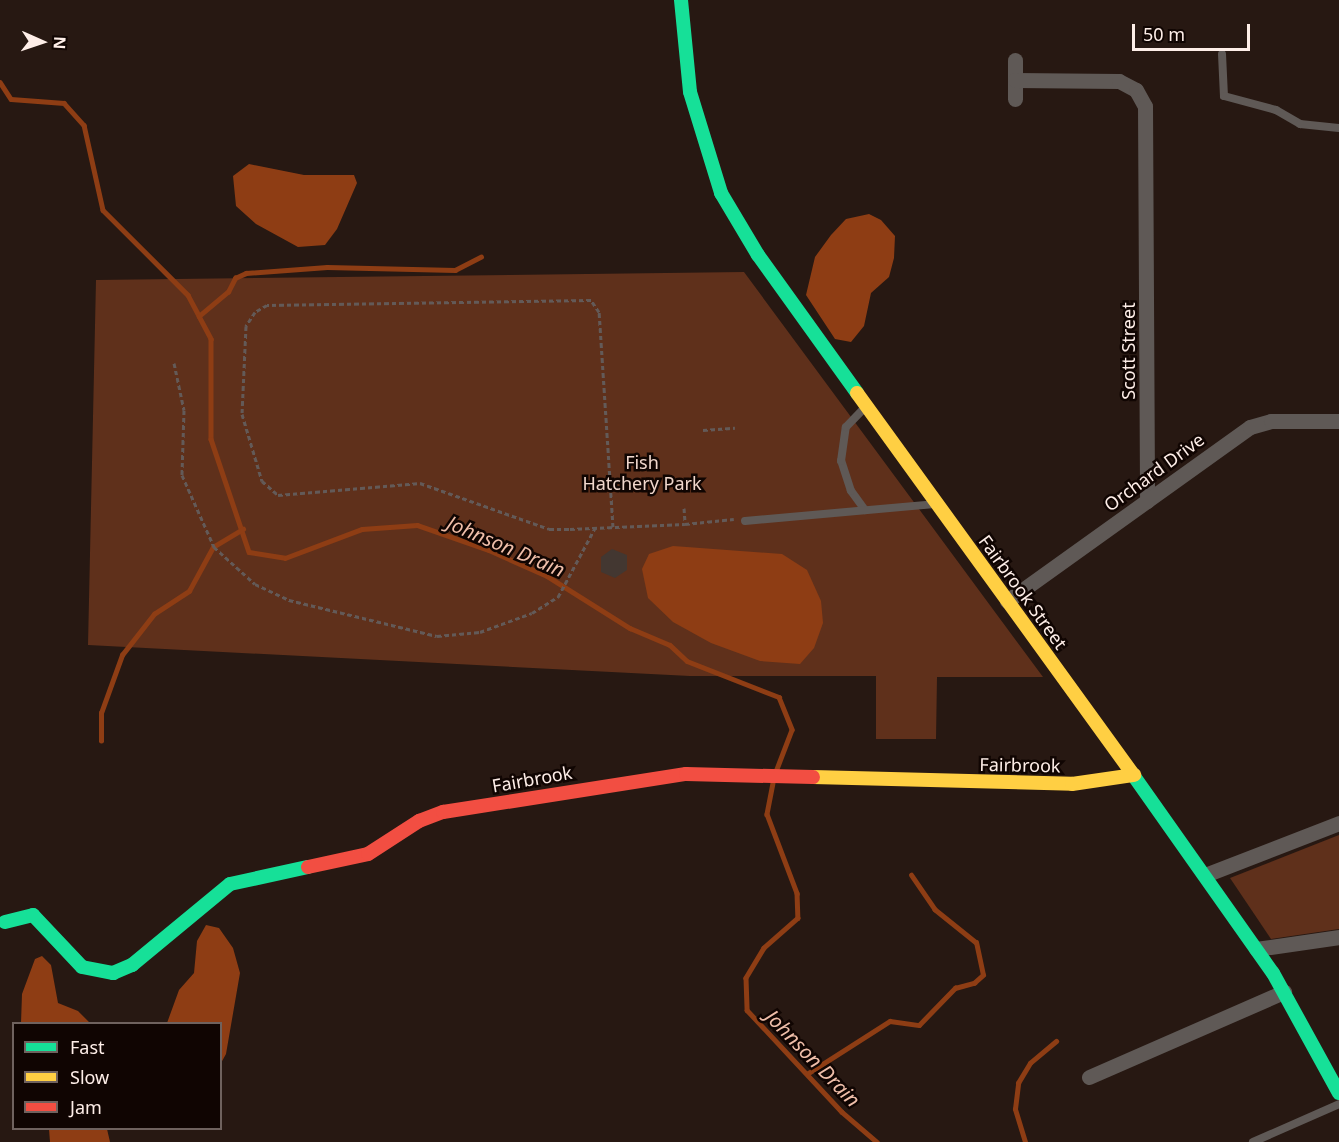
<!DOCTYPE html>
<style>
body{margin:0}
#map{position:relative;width:1339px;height:1142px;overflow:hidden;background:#271812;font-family:"Noto Sans",sans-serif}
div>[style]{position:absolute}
.green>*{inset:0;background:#5f301b}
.water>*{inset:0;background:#8e3d14}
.stream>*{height:4.5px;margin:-2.25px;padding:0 2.25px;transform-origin:2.25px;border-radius:2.25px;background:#8e3d14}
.building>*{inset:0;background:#433731}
.path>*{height:3px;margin-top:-1.5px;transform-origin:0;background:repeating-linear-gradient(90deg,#635a58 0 4.5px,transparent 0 7.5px)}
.lane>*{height:8px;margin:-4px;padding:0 4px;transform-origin:4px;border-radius:4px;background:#5f5956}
.street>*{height:15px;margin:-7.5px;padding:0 7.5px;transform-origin:7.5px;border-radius:7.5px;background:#5f5956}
.fast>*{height:14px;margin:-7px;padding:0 7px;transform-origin:7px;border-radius:7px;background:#16e098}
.slow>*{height:14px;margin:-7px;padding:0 7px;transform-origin:7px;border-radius:7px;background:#ffcf43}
.jam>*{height:14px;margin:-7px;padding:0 7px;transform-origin:7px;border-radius:7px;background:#f24e42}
span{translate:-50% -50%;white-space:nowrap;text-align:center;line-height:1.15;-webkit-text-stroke:5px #100502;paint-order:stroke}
.street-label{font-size:18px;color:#feeee8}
.park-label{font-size:18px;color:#f0d7cc}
.water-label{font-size:20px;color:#efbea9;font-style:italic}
.legend{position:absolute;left:12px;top:1022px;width:210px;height:108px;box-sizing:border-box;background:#100502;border:2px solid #6f625e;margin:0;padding:8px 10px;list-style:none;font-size:18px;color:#feeee8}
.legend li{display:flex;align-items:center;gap:12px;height:30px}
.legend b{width:30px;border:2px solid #6f625e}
.north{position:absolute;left:12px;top:12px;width:60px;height:60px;-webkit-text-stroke:4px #100502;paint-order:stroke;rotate:93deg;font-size:16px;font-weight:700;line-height:24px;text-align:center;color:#feeee8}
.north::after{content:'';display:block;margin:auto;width:21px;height:27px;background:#feeee8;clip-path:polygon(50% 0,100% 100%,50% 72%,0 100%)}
.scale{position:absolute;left:1132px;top:24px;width:118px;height:27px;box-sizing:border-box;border:3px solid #feeee8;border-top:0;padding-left:8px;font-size:18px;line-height:21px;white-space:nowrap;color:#feeee8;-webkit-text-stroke:4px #100502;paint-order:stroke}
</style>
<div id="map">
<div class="green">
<div style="clip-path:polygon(744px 272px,1043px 677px,937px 677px,936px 739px,876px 739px,876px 676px,690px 676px,88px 645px,96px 280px)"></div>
<div style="clip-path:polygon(1339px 835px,1339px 929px,1271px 939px,1230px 878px)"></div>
</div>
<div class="water">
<div style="clip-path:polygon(249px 164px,304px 175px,354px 175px,357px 183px,337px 229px,325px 245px,298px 247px,256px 224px,236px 206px,233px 176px)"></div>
<div style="clip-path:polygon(869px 214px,881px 220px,895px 236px,894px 258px,889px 277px,871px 293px,864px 326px,851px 342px,835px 339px,806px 295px,815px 257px,831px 235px,846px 219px)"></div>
<div style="clip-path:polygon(673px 546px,782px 554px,807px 570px,821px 601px,823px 623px,814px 648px,800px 664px,760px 661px,711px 643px,673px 622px,648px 598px,642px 569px,649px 554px)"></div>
<div style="clip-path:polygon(206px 925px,219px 928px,233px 948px,240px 973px,226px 1054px,221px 1063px,220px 1024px,167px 1023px,179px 990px,194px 973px,197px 941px)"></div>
<div style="clip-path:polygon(42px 956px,51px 965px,58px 1003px,78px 1011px,90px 1023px,21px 1023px,22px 994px,35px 959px)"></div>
<div style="clip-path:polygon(49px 1129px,107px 1129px,110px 1142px,50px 1142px)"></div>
</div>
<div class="stream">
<div style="left:0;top:82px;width:20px;rotate:57deg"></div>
<div style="left:11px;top:99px;width:53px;rotate:4.3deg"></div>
<div style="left:64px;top:103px;width:30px;rotate:48deg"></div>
<div style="left:84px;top:125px;width:87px;rotate:77.4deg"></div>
<div style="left:103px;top:210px;width:120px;rotate:45deg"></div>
<div style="left:188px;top:295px;width:24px;rotate:62deg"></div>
<div style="left:199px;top:316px;width:26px;rotate:62deg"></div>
<div style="left:211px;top:339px;width:100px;rotate:90deg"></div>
<div style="left:211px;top:439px;width:119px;rotate:71.4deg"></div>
<div style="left:249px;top:552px;width:36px;rotate:9deg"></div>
<div style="left:285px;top:558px;width:82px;rotate:-20.6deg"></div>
<div style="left:362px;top:529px;width:55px;rotate:-4.2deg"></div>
<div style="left:417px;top:525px;width:76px;rotate:19.1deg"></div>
<div style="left:489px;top:550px;width:64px;rotate:24.1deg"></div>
<div style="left:547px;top:576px;width:98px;rotate:32.1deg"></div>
<div style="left:630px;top:628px;width:43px;rotate:23deg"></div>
<div style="left:670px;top:645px;width:23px;rotate:43deg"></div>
<div style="left:687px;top:661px;width:99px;rotate:21.4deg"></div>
<div style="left:779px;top:697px;width:35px;rotate:68deg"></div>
<div style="left:792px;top:730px;width:42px;rotate:111deg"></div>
<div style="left:199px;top:316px;width:38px;rotate:-40deg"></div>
<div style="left:228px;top:292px;width:16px;rotate:-63deg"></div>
<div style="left:235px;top:278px;width:12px;rotate:-24deg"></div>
<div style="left:246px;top:273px;width:81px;rotate:-4.2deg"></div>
<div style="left:327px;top:267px;width:128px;rotate:1.3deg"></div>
<div style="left:455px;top:270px;width:29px;rotate:-27deg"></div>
<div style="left:101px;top:741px;width:28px;rotate:-90deg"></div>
<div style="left:101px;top:713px;width:62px;rotate:-70.1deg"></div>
<div style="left:122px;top:655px;width:52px;rotate:-52deg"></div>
<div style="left:154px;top:614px;width:42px;rotate:-33.3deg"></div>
<div style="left:189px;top:591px;width:50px;rotate:-61.4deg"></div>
<div style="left:213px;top:547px;width:35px;rotate:-31deg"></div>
<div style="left:773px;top:783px;width:32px;rotate:101deg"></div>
<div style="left:767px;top:814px;width:85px;rotate:69.2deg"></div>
<div style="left:797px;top:893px;width:25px;rotate:88deg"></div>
<div style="left:798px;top:918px;width:45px;rotate:138.6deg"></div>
<div style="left:764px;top:948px;width:35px;rotate:121deg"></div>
<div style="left:746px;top:978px;width:32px;rotate:88deg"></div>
<div style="left:747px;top:1010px;width:139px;rotate:47deg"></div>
<div style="left:842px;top:1112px;width:46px;rotate:40.6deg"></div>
<div style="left:807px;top:1074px;width:98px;rotate:-32.6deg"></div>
<div style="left:890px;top:1021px;width:29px;rotate:8deg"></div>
<div style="left:919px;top:1025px;width:52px;rotate:-45.8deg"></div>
<div style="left:955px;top:988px;width:20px;rotate:-15deg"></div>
<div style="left:974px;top:983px;width:12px;rotate:-42deg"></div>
<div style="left:983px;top:975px;width:33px;rotate:-102deg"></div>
<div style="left:976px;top:943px;width:53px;rotate:-141.2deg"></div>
<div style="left:935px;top:910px;width:42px;rotate:-124.4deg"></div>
<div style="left:1025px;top:1142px;width:34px;rotate:-107deg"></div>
<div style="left:1015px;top:1109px;width:26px;rotate:-83deg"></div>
<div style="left:1018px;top:1083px;width:23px;rotate:-59deg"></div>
<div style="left:1030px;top:1063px;width:34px;rotate:-40deg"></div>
</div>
<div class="building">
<div style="clip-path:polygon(612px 549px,627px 555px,627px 570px,615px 578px,601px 572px,601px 557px)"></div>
</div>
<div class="path">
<div style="left:174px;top:363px;width:48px;rotate:78deg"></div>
<div style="left:184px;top:410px;width:65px;rotate:91.8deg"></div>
<div style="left:182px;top:475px;width:79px;rotate:66deg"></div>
<div style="left:214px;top:547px;width:55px;rotate:42.1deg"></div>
<div style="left:255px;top:584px;width:38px;rotate:25deg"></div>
<div style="left:289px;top:600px;width:152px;rotate:13.7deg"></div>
<div style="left:437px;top:636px;width:43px;rotate:-5.3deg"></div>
<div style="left:480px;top:632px;width:55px;rotate:-20.1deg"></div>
<div style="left:532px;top:613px;width:31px;rotate:-32deg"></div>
<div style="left:558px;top:597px;width:78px;rotate:-61.8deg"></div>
<div style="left:703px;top:430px;width:32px;rotate:-4deg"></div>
<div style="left:684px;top:508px;width:16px;rotate:86deg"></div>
<div style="left:613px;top:527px;width:215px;rotate:-93.7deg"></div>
<div style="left:599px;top:312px;width:14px;rotate:-124deg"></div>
<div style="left:591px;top:300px;width:324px;rotate:179.1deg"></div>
<div style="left:267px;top:305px;width:14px;rotate:150deg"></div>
<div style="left:255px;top:312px;width:17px;rotate:123deg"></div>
<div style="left:246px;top:326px;width:88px;rotate:92.6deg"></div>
<div style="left:242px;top:414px;width:70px;rotate:73.4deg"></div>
<div style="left:262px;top:481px;width:21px;rotate:41deg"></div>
<div style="left:278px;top:495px;width:143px;rotate:-4.8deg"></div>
<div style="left:420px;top:483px;width:137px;rotate:19.6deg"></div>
<div style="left:549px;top:529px;width:21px"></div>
<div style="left:570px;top:529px;width:115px;rotate:-2.5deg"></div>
<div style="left:685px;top:524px;width:49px;rotate:-5.8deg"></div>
</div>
<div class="lane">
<div style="left:1222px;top:54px;width:42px;rotate:87.3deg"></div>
<div style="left:1224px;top:96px;width:54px;rotate:15.1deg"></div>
<div style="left:1276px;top:110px;width:28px;rotate:30deg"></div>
<div style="left:1300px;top:124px;width:39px;rotate:6deg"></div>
<div style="left:865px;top:510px;width:24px;rotate:-126deg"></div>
<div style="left:851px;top:491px;width:32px;rotate:-108deg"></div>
<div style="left:841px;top:461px;width:34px;rotate:-82deg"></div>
<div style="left:846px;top:427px;width:28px;rotate:-46deg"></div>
<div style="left:745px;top:521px;width:190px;rotate:-5.1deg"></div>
<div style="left:1253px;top:1142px;width:94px;rotate:-23.8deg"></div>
</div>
<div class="street">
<div style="left:1015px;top:60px;width:39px;rotate:90deg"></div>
<div style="left:1015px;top:80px;width:104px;rotate:0.6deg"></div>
<div style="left:1119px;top:81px;width:19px;rotate:28deg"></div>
<div style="left:1136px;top:90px;width:18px;rotate:61deg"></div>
<div style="left:1145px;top:106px;width:395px;rotate:89.7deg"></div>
<div style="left:1007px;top:601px;width:299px;rotate:-35.6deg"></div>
<div style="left:1250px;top:427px;width:22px;rotate:-16deg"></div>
<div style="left:1271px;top:421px;width:68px"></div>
<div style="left:1205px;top:875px;width:144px;rotate:-21.2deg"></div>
<div style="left:1256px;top:949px;width:84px;rotate:-8.2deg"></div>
<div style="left:1089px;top:1077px;width:213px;rotate:-23.6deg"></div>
</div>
<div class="fast">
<div style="left:681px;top:0;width:92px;rotate:84.4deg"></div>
<div style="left:690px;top:92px;width:106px;rotate:72.9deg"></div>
<div style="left:721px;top:193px;width:72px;rotate:59.2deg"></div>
<div style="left:758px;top:255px;width:170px;rotate:54.3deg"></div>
<div style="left:1131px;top:772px;width:246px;rotate:54.8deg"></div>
<div style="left:1273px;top:973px;width:137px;rotate:61.2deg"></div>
<div style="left:5px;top:922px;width:29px;rotate:-14deg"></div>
<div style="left:33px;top:915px;width:71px;rotate:46.7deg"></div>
<div style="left:82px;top:967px;width:32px;rotate:11deg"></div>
<div style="left:113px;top:973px;width:21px;rotate:-23deg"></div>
<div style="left:132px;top:965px;width:127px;rotate:-39.6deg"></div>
<div style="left:230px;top:884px;width:80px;rotate:-12.3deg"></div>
</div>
<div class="slow">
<div style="left:857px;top:393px;width:468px;rotate:54.1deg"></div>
<div style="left:813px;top:777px;width:259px;rotate:1.5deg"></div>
<div style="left:1072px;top:784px;width:63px;rotate:-8.3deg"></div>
</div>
<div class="jam">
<div style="left:308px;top:867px;width:61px;rotate:-12.2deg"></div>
<div style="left:368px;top:854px;width:61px;rotate:-32.9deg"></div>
<div style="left:419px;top:821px;width:26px;rotate:-21deg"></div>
<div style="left:443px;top:812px;width:246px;rotate:-8.9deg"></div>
<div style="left:686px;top:774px;width:127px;rotate:1.4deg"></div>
</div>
<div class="street-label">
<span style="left:1128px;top:351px;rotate:-90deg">Scott Street</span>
<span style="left:1154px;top:472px;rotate:-36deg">Orchard Drive</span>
<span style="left:1023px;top:592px;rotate:54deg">Fairbrook Street</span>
<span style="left:1020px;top:765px;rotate:1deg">Fairbrook</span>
<span style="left:532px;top:779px;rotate:-10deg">Fairbrook</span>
</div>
<div class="park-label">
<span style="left:642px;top:473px">Fish<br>Hatchery Park</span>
</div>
<div class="water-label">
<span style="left:506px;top:546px;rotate:23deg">Johnson Drain</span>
<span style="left:813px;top:1058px;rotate:46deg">Johnson Drain</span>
</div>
<ul class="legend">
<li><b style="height:8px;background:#16e098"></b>Fast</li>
<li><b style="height:8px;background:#ffcf43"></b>Slow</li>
<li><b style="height:8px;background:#f24e42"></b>Jam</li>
</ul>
<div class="north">N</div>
<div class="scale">50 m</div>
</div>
